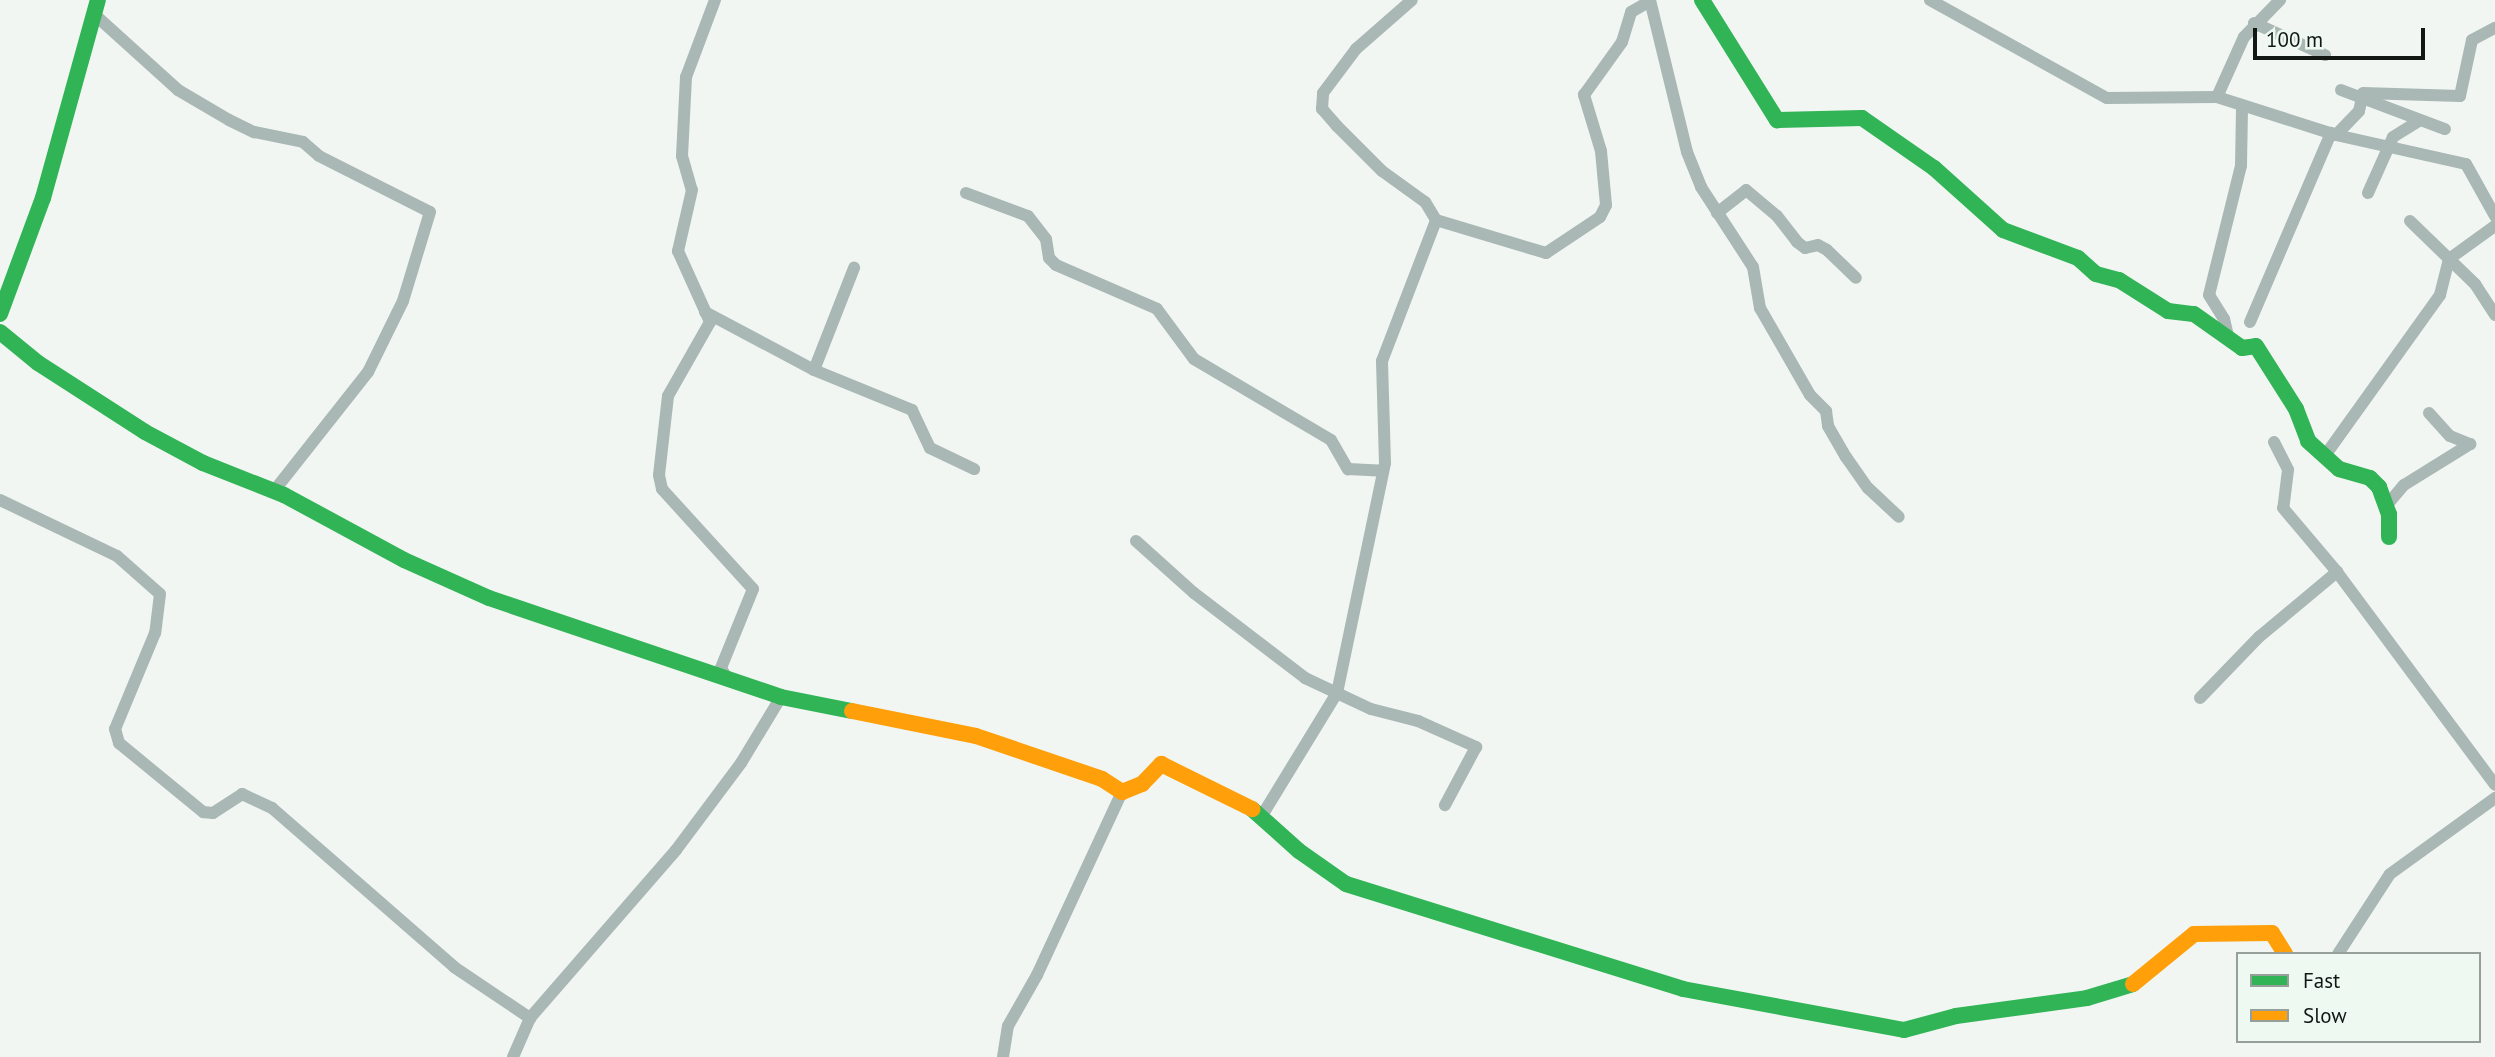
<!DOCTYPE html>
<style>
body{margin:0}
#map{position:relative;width:2495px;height:1057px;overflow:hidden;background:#f1f6f3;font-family:"PT Sans",sans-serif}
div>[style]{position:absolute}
.street>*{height:12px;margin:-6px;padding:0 6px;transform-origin:6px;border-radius:6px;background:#a9b8b5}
.fast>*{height:16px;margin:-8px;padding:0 8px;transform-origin:8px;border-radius:8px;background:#30b455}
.slow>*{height:16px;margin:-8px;padding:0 8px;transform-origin:8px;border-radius:8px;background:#ff9f0a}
span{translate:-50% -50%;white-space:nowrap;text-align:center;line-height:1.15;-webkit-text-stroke:7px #eef9f2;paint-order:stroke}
.legend{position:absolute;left:2236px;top:952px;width:245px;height:91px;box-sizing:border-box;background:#eef9f2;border:2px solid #969f99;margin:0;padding:9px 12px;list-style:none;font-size:21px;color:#131714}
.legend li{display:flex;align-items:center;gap:14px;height:35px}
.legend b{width:35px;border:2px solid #969f99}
.scale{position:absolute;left:2253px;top:28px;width:172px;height:32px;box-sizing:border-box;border:4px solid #131714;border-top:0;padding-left:9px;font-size:21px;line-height:24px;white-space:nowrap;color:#131714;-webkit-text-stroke:5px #eef9f2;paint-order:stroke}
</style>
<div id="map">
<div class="street">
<div style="left:715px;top:0;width:82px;rotate:110.6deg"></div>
<div style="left:686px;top:77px;width:79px;rotate:92.9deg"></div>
<div style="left:682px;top:156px;width:35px;rotate:74deg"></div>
<div style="left:692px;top:190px;width:63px;rotate:102.9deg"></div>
<div style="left:678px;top:251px;width:78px;rotate:65.7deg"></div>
<div style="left:710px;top:322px;width:85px;rotate:119.6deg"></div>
<div style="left:668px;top:396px;width:80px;rotate:96.5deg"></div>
<div style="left:659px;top:475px;width:14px;rotate:78deg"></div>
<div style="left:662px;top:489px;width:135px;rotate:47.7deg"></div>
<div style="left:753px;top:589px;width:85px;rotate:112.1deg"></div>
<div style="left:721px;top:668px;width:12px;rotate:59deg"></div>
<div style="left:1650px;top:0;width:156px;rotate:76.3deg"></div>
<div style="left:1687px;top:152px;width:38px;rotate:68deg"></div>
<div style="left:1701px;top:187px;width:95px;rotate:57deg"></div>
<div style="left:1753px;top:267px;width:42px;rotate:80.3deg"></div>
<div style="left:1760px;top:308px;width:100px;rotate:60.1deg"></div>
<div style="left:1810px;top:395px;width:23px;rotate:45deg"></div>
<div style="left:1826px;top:411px;width:15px;rotate:82deg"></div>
<div style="left:1828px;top:426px;width:36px;rotate:60deg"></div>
<div style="left:1846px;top:457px;width:38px;rotate:55deg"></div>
<div style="left:1868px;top:488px;width:42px;rotate:43.1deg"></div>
<div style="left:1930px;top:0;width:202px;rotate:29deg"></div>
<div style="left:2107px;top:98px;width:110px;rotate:-0.5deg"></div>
<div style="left:2217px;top:97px;width:125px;rotate:17.7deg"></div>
<div style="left:2336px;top:135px;width:133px;rotate:12.6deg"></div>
<div style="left:2466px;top:164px;width:60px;rotate:60.9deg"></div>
<div style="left:94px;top:14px;width:113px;rotate:42.1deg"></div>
<div style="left:178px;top:90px;width:59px;rotate:30.5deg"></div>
<div style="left:229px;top:120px;width:28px;rotate:26deg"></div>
<div style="left:254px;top:132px;width:50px;rotate:11.5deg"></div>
<div style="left:303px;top:142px;width:21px;rotate:41deg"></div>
<div style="left:319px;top:156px;width:124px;rotate:26.8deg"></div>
<div style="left:430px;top:212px;width:93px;rotate:106.9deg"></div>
<div style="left:403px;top:301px;width:79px;rotate:116.2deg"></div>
<div style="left:368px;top:372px;width:152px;rotate:128.3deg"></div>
<div style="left:2254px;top:23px;width:78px;rotate:24.3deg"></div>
<div style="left:2341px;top:90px;width:111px;rotate:20.6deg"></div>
<div style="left:2217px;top:97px;width:66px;rotate:-65.8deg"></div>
<div style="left:2244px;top:37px;width:52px;rotate:-45.8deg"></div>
<div style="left:2336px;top:135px;width:33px;rotate:-46deg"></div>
<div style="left:2359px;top:111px;width:18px;rotate:-77deg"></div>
<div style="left:2363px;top:93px;width:97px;rotate:1.8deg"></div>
<div style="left:2460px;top:96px;width:57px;rotate:-77.9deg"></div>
<div style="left:2472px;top:40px;width:26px;rotate:-28deg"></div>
<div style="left:966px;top:193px;width:66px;rotate:20.4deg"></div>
<div style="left:1028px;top:216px;width:29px;rotate:52deg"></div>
<div style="left:1046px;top:239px;width:19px;rotate:81deg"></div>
<div style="left:1049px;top:258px;width:10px;rotate:45deg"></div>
<div style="left:1056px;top:265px;width:110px;rotate:23.5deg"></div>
<div style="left:1157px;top:309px;width:62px;rotate:53.5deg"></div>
<div style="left:1194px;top:359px;width:159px;rotate:30.6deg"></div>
<div style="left:1331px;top:440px;width:34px;rotate:60deg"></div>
<div style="left:1348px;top:469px;width:35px;rotate:3deg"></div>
<div style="left:2368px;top:193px;width:61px;rotate:-65.9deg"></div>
<div style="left:2393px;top:137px;width:32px;rotate:-32deg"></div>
<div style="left:1717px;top:213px;width:37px;rotate:-38deg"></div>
<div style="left:1746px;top:190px;width:40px;rotate:40deg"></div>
<div style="left:1777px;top:216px;width:33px;rotate:52deg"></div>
<div style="left:1797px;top:242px;width:10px;rotate:37deg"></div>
<div style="left:1805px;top:248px;width:13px;rotate:-13deg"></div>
<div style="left:1818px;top:245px;width:10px;rotate:29deg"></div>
<div style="left:1827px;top:250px;width:40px;rotate:44deg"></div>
<div style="left:1436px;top:220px;width:115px;rotate:16.7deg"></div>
<div style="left:1546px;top:253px;width:65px;rotate:-33.7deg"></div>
<div style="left:1600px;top:217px;width:13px;rotate:-63deg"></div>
<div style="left:1606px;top:205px;width:54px;rotate:-95.3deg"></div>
<div style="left:1601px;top:151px;width:59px;rotate:-106.9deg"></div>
<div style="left:1584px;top:95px;width:65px;rotate:-54.4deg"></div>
<div style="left:1622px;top:42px;width:31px;rotate:-73deg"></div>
<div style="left:1631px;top:12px;width:22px;rotate:-30deg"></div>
<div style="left:2410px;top:221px;width:91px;rotate:44.1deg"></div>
<div style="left:2475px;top:284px;width:37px;rotate:57deg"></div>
<div style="left:705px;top:312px;width:123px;rotate:28deg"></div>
<div style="left:814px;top:370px;width:106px;rotate:22.2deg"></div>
<div style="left:912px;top:410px;width:42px;rotate:64.7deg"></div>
<div style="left:930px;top:448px;width:49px;rotate:25.5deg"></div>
<div style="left:2250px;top:322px;width:206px;rotate:-66.8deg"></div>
<div style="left:2228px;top:336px;width:17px;rotate:-103deg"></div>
<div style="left:2224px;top:319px;width:28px;rotate:-122deg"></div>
<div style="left:2209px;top:295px;width:133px;rotate:-76.1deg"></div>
<div style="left:2241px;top:166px;width:60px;rotate:-89deg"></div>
<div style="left:814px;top:370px;width:110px;rotate:-68.6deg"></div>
<div style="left:2429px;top:413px;width:31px;rotate:48deg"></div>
<div style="left:2450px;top:436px;width:22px;rotate:22deg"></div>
<div style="left:2274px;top:442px;width:31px;rotate:63deg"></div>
<div style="left:2288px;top:470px;width:38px;rotate:97deg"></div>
<div style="left:2283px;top:508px;width:84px;rotate:49.8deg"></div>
<div style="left:2324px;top:457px;width:199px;rotate:-54.4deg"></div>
<div style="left:2440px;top:295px;width:37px;rotate:-76deg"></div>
<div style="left:2449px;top:259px;width:57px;rotate:-35.7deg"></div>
<div style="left:0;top:500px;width:130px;rotate:25.6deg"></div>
<div style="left:117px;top:556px;width:57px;rotate:41.5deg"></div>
<div style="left:160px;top:594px;width:39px;rotate:97deg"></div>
<div style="left:155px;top:633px;width:104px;rotate:112.6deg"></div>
<div style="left:115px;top:729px;width:15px;rotate:74deg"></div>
<div style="left:119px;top:743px;width:109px;rotate:39.4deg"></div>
<div style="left:203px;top:812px;width:10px;rotate:6deg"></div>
<div style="left:213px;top:813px;width:35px;rotate:-33deg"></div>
<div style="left:242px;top:794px;width:33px;rotate:25deg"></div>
<div style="left:272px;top:808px;width:242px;rotate:41.1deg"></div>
<div style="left:454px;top:967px;width:92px;rotate:33.9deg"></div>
<div style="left:2387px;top:505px;width:26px;rotate:-50deg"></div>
<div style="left:2404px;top:485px;width:78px;rotate:-31.8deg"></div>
<div style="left:1136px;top:541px;width:78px;rotate:41.9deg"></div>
<div style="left:1194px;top:593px;width:140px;rotate:37.4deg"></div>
<div style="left:1305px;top:678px;width:73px;rotate:25.2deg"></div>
<div style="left:1371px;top:709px;width:49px;rotate:14.3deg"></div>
<div style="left:1418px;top:721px;width:64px;rotate:24.1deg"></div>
<div style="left:1476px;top:747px;width:66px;rotate:118.1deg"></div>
<div style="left:2200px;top:698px;width:85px;rotate:-46deg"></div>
<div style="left:2259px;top:637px;width:102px;rotate:-39.8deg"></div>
<div style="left:2337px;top:572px;width:265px;rotate:53.4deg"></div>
<div style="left:1263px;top:814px;width:142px;rotate:-58.6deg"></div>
<div style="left:1337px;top:693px;width:235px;rotate:-78.2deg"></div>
<div style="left:1385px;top:463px;width:102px;rotate:-91.7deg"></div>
<div style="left:1382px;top:361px;width:151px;rotate:-69deg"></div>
<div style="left:1436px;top:220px;width:21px;rotate:-121deg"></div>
<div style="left:1425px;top:202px;width:53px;rotate:-144.2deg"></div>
<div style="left:1382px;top:171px;width:64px;rotate:-135deg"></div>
<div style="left:1337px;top:126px;width:23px;rotate:-131deg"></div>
<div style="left:1322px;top:109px;width:16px;rotate:-86deg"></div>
<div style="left:1323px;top:93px;width:55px;rotate:-53.1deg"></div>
<div style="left:1356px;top:49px;width:74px;rotate:-41.2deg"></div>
<div style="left:2338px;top:954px;width:95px;rotate:-57deg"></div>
<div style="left:2390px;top:874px;width:130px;rotate:-35.9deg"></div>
<div style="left:513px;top:1057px;width:43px;rotate:-66.4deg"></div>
<div style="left:530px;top:1018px;width:223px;rotate:-49deg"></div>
<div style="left:676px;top:850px;width:109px;rotate:-53.2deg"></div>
<div style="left:741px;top:763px;width:77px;rotate:-58.8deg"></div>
<div style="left:1003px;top:1057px;width:31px;rotate:-81deg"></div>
<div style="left:1008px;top:1026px;width:59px;rotate:-60.4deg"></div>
<div style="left:1037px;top:975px;width:202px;rotate:-65.1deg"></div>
</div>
<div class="fast">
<div style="left:1702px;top:0;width:142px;rotate:58deg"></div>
<div style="left:1777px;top:120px;width:85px;rotate:-1.3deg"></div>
<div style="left:1862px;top:118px;width:88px;rotate:34.8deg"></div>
<div style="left:1934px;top:168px;width:93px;rotate:41.9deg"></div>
<div style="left:2003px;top:230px;width:80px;rotate:20.5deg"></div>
<div style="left:2078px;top:258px;width:24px;rotate:42deg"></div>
<div style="left:2096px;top:274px;width:24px;rotate:15deg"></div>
<div style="left:2119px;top:280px;width:58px;rotate:32.3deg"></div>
<div style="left:2168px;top:311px;width:26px;rotate:7deg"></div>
<div style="left:2194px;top:314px;width:59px;rotate:35.3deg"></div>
<div style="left:2242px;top:348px;width:14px;rotate:-8deg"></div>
<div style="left:2256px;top:346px;width:75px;rotate:57.6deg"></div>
<div style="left:2296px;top:409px;width:34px;rotate:69deg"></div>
<div style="left:2308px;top:441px;width:42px;rotate:42.1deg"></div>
<div style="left:2339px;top:469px;width:32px;rotate:16deg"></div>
<div style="left:2370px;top:478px;width:13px;rotate:45deg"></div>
<div style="left:2379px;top:487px;width:29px;rotate:70deg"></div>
<div style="left:2389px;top:514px;width:23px;rotate:90deg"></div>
<div style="left:0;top:314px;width:124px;rotate:-69.7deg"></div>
<div style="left:43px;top:198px;width:205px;rotate:-74.5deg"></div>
<div style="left:0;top:332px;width:49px;rotate:39.2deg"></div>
<div style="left:38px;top:363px;width:127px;rotate:32.8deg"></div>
<div style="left:145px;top:432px;width:66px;rotate:28.1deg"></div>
<div style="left:203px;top:463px;width:87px;rotate:21.6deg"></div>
<div style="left:284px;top:495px;width:136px;rotate:28.4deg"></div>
<div style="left:404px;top:560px;width:93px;rotate:24.1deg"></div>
<div style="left:489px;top:598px;width:308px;rotate:18.7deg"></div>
<div style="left:781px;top:697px;width:72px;rotate:11.2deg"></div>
<div style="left:1252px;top:809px;width:63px;rotate:41.8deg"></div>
<div style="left:1299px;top:851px;width:57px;rotate:35.1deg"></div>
<div style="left:1346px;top:884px;width:353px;rotate:17.3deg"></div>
<div style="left:1683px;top:989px;width:225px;rotate:10.5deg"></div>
<div style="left:1904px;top:1030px;width:54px;rotate:-15.1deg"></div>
<div style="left:1956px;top:1016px;width:132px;rotate:-7.8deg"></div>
<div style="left:2087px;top:998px;width:48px;rotate:-16.9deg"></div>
</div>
<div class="slow">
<div style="left:852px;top:711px;width:126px;rotate:11.4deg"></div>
<div style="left:976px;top:736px;width:133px;rotate:18.8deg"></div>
<div style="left:1102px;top:779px;width:24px;rotate:33deg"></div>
<div style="left:1122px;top:792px;width:22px;rotate:-22deg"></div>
<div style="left:1142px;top:784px;width:28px;rotate:-46deg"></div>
<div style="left:1161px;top:764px;width:102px;rotate:26.3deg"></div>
<div style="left:2133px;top:984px;width:79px;rotate:-39.3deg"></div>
<div style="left:2194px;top:934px;width:78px;rotate:-0.7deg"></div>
<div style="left:2272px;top:933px;width:25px;rotate:58deg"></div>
</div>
<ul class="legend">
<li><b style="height:9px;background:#30b455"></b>Fast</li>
<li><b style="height:9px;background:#ff9f0a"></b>Slow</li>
</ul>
<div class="scale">100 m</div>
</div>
